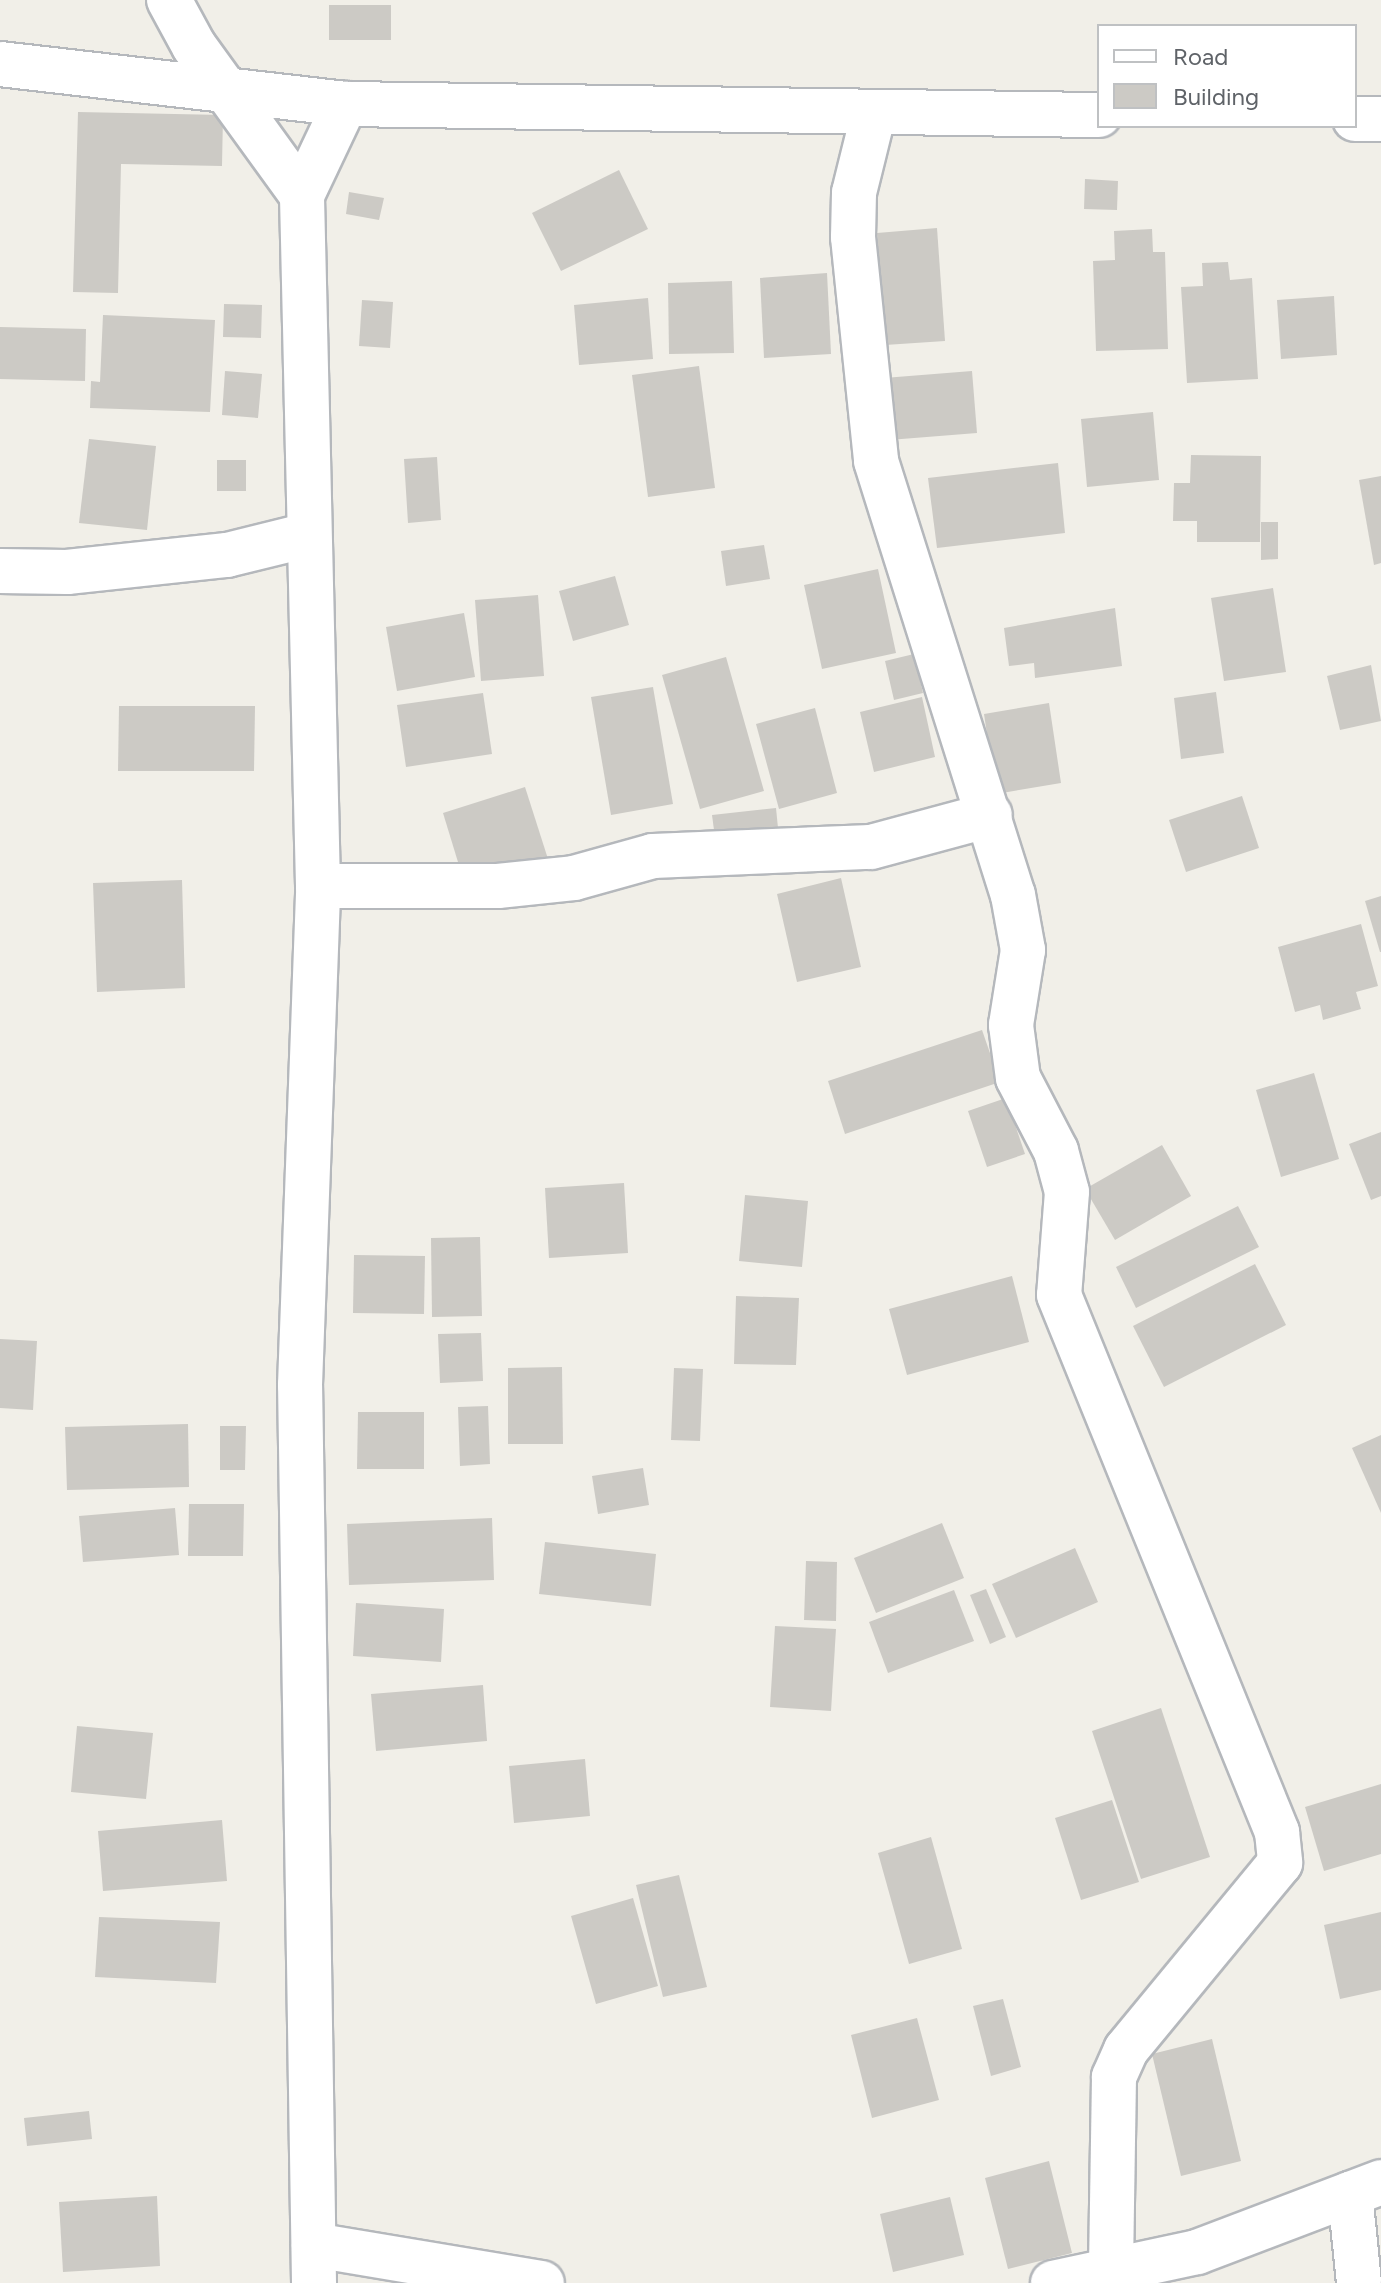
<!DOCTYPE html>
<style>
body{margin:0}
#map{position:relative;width:1381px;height:2283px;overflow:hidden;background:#f1efe8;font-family:Figtree,sans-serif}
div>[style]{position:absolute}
.building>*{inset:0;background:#cccac5}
.roads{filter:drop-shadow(2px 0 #b5b8bc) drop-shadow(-2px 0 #b5b8bc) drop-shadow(0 2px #b5b8bc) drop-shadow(0 -2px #b5b8bc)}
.minor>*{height:44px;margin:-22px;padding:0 22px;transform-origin:22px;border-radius:22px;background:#fff}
span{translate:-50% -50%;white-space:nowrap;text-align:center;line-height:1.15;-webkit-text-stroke:6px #fff;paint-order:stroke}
.legend{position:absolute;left:1097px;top:24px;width:260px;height:104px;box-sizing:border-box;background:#fff;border:2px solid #bfc1c3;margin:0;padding:10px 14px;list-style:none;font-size:24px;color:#5f6368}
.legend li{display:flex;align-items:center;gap:16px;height:40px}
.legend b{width:40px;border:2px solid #bfc1c3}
</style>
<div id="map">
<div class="building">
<div style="clip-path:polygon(329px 5px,391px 5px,391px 40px,329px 40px)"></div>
<div style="clip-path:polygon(78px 112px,223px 115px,222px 166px,121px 164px,118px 293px,73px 292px)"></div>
<div style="clip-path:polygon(619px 170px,648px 229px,561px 271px,532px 213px)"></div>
<div style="clip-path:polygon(1085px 179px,1118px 181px,1117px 210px,1084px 209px)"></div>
<div style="clip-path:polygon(349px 192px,384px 198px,379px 220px,346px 214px)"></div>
<div style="clip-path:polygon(937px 228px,945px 341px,885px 345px,877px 233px)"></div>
<div style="clip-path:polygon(1152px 229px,1153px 252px,1165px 252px,1168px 349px,1096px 351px,1093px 261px,1115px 260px,1114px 231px)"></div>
<div style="clip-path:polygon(1228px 262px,1230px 280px,1252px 278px,1258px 379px,1187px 383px,1181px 287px,1203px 286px,1202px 263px)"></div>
<div style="clip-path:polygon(827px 273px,831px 354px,764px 358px,760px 278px)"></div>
<div style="clip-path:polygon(732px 281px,734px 353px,669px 354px,668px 283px)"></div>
<div style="clip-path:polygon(1334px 296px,1337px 355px,1281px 359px,1277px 300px)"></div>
<div style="clip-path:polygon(648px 298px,653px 359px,579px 365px,574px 305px)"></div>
<div style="clip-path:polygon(362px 300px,393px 302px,390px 348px,359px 346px)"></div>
<div style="clip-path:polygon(224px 304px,262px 305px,261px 338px,223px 337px)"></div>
<div style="clip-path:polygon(103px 315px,215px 320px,210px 412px,90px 408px,91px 381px,100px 382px)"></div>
<div style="clip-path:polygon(0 327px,86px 329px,85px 381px,0 379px)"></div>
<div style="clip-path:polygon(699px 366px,715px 488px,648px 497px,632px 375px)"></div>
<div style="clip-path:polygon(225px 371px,262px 374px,258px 418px,222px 415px)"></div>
<div style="clip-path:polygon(972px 371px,977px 433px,889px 440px,884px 378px)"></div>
<div style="clip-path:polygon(1153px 412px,1159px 480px,1087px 487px,1081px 419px)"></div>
<div style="clip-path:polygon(89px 439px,156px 446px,147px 530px,79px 523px)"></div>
<div style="clip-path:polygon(1191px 455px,1261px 456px,1260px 542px,1197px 542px,1197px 521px,1173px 521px,1174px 483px,1190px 483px)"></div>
<div style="clip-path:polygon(437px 457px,441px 520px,408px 523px,404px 459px)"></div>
<div style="clip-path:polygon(217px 460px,246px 460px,246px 491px,217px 491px)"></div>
<div style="clip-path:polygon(1058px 463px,1065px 533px,937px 548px,928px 478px)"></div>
<div style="clip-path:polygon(1381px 476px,1381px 563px,1374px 565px,1359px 480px)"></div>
<div style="clip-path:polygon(1261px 522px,1278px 522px,1278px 559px,1261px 560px)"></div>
<div style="clip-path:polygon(764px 545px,770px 579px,726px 586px,721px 551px)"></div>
<div style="clip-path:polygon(878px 569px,896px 653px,822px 669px,804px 585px)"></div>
<div style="clip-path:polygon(615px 576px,629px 625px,573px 641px,559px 591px)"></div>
<div style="clip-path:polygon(1273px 588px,1286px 672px,1224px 681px,1211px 598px)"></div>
<div style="clip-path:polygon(538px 595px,544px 676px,481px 681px,475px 600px)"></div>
<div style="clip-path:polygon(1115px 608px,1122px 666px,1035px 678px,1034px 663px,1009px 666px,1004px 628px)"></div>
<div style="clip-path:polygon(464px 613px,475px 677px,397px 691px,386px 627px)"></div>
<div style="clip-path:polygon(914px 654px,923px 693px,894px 700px,885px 661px)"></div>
<div style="clip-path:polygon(726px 657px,764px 791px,700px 809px,662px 675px)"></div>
<div style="clip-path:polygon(1371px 665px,1381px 721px,1340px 730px,1327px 676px)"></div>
<div style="clip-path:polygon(653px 687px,673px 804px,611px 815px,591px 697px)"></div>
<div style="clip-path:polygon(1216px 692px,1224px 753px,1181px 759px,1174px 698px)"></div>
<div style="clip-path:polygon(483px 693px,492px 754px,406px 767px,397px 705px)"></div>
<div style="clip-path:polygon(922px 697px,935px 757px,874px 772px,860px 712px)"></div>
<div style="clip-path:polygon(1049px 703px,1061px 783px,996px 794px,984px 714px)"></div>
<div style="clip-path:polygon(119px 706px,255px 706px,254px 771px,118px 771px)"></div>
<div style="clip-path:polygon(815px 708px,837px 793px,779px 809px,756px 724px)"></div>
<div style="clip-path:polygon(525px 787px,548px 859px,465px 885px,443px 813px)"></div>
<div style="clip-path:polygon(1242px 796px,1259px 848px,1186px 872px,1169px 820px)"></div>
<div style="clip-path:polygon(776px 808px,779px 838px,716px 845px,712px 815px)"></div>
<div style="clip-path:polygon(841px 878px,861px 967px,797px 982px,777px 894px)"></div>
<div style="clip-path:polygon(182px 880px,185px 988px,97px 992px,93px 883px)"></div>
<div style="clip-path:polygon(1381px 896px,1381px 952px,1380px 952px,1365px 901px)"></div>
<div style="clip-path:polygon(1361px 924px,1378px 986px,1356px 992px,1361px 1009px,1323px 1020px,1320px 1005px,1295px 1012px,1278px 947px)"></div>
<div style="clip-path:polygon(982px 1030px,1000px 1082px,845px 1134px,828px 1081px)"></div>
<div style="clip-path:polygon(1314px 1073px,1339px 1159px,1281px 1177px,1256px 1090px)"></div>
<div style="clip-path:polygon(1006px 1098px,1025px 1154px,987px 1167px,968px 1111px)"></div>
<div style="clip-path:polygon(1381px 1132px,1381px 1196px,1371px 1200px,1349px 1144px)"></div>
<div style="clip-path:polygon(1162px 1145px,1191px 1196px,1115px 1240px,1085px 1189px)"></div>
<div style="clip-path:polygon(624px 1183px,628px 1253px,549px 1258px,545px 1188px)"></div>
<div style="clip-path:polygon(745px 1195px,808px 1201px,802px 1267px,739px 1261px)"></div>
<div style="clip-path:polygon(1238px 1206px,1259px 1247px,1136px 1308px,1116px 1267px)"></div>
<div style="clip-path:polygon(480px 1237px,482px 1316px,432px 1317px,431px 1238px)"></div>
<div style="clip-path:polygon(354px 1255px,425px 1256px,424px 1314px,353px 1313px)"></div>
<div style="clip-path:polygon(1255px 1264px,1286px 1325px,1164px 1387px,1133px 1326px)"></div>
<div style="clip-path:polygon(1012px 1276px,1029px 1342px,907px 1375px,889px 1309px)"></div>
<div style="clip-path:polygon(736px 1296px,799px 1298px,796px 1365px,734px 1364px)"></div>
<div style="clip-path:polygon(481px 1333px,483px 1381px,440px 1383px,438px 1334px)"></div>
<div style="clip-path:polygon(0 1339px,37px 1341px,33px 1410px,0 1408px)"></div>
<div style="clip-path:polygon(562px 1367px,563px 1444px,508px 1444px,508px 1368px)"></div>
<div style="clip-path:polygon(674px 1368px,703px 1369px,700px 1441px,671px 1440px)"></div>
<div style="clip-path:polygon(488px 1406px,490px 1464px,460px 1466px,458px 1407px)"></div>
<div style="clip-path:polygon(358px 1412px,424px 1412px,424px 1469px,357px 1469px)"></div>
<div style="clip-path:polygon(188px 1424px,189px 1487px,67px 1490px,65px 1427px)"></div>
<div style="clip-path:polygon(220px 1426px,246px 1426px,245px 1470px,220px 1470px)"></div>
<div style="clip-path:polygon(1381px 1435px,1381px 1513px,1352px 1448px)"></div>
<div style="clip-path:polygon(643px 1468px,649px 1505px,598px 1514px,592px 1476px)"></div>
<div style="clip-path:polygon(189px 1504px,244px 1504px,243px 1556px,188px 1556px)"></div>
<div style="clip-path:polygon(175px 1508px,179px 1555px,83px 1562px,79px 1516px)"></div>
<div style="clip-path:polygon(492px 1518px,494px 1580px,349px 1585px,347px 1524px)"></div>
<div style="clip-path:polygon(942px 1523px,964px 1578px,876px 1613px,854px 1558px)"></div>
<div style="clip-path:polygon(545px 1542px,656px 1554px,651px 1606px,539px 1594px)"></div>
<div style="clip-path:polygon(1075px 1548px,1098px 1602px,1016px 1638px,992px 1584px)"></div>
<div style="clip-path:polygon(806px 1561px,837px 1562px,836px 1621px,804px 1620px)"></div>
<div style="clip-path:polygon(986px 1589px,1006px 1637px,990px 1644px,970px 1595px)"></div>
<div style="clip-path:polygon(954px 1590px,974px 1641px,888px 1673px,869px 1622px)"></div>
<div style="clip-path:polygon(356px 1603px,444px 1609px,441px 1662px,353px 1656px)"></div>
<div style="clip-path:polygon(775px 1626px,836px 1629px,831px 1711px,770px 1707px)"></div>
<div style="clip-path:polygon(483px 1685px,487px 1741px,376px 1751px,371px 1694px)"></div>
<div style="clip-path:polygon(1161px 1708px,1210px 1857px,1141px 1879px,1092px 1731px)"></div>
<div style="clip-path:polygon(77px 1726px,153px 1733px,146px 1799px,71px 1792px)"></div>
<div style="clip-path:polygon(585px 1759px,590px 1816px,514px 1823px,509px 1766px)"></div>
<div style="clip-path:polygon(1381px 1784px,1381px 1854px,1324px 1871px,1305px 1807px)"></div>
<div style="clip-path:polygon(1112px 1800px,1139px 1882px,1081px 1900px,1055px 1818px)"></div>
<div style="clip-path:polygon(222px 1820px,227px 1881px,103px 1891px,98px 1831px)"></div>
<div style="clip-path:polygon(931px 1837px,962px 1949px,909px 1964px,878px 1853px)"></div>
<div style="clip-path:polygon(679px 1875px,707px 1987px,663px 1997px,636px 1885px)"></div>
<div style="clip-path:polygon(633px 1898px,658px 1986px,596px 2004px,571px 1916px)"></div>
<div style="clip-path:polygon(1381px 1912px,1381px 1990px,1340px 1999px,1324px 1925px)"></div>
<div style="clip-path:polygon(99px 1917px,220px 1922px,216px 1983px,95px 1977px)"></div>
<div style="clip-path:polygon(1003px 1999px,1021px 2067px,991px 2076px,973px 2006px)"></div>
<div style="clip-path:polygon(917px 2018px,939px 2100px,872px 2118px,851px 2035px)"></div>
<div style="clip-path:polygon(1212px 2039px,1241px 2161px,1181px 2176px,1152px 2054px)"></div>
<div style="clip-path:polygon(89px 2111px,92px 2139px,27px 2146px,24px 2118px)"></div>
<div style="clip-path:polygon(1049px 2161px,1072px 2253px,1008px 2269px,985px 2178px)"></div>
<div style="clip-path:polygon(157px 2196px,160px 2266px,63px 2272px,59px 2202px)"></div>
<div style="clip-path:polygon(950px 2197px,964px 2255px,893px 2272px,880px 2214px)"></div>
</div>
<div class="roads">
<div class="minor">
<div style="left:169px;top:0;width:52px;rotate:61.5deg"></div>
<div style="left:194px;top:46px;width:184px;rotate:54.1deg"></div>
<div style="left:0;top:64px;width:347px;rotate:6.6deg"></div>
<div style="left:345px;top:104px;width:754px;rotate:0.84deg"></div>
<div style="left:874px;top:112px;width:83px;rotate:103.9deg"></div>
<div style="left:854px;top:193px;width:44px;rotate:91.3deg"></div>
<div style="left:853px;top:237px;width:225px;rotate:84.1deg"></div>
<div style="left:876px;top:461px;width:455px;rotate:72.5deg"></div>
<div style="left:1013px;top:895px;width:56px;rotate:79.7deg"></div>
<div style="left:1023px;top:950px;width:76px;rotate:99.1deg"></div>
<div style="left:1011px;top:1025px;width:53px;rotate:82.5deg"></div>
<div style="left:1018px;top:1078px;width:82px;rotate:62.5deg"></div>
<div style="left:1056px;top:1151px;width:42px;rotate:75deg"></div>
<div style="left:1067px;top:1192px;width:103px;rotate:94.4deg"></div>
<div style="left:1059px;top:1295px;width:580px;rotate:67.9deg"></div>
<div style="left:1277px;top:1832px;width:31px;rotate:84deg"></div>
<div style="left:1280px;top:1863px;width:242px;rotate:129.5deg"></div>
<div style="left:1126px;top:2050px;width:30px;rotate:114deg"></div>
<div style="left:1114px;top:2077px;width:196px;rotate:90.9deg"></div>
<div style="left:1355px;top:119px;width:26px"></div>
<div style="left:0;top:571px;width:67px;rotate:0.9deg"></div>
<div style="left:67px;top:572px;width:161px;rotate:-6.1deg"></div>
<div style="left:227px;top:555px;width:83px;rotate:-13.9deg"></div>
<div style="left:318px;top:886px;width:180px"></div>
<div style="left:498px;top:886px;width:76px;rotate:-6deg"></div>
<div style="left:574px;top:878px;width:82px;rotate:-15.6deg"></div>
<div style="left:653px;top:856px;width:218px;rotate:-2.4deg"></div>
<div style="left:871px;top:847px;width:123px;rotate:-15.1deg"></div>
<div style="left:1350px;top:2194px;width:89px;rotate:84.2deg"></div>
<div style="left:314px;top:2245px;width:231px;rotate:9.5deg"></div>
<div style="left:314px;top:2283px;width:898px;rotate:-90.89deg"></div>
<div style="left:300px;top:1385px;width:499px;rotate:-87.9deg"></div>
<div style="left:318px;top:886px;width:691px;rotate:-91.33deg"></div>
<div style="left:302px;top:195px;width:101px;rotate:-64.7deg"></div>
<div style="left:1053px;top:2283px;width:147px;rotate:-12.1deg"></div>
<div style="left:1197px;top:2252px;width:197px;rotate:-20.8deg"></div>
</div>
</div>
<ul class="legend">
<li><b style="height:10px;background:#fff"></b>Road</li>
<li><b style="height:22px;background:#cccac5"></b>Building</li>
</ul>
</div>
